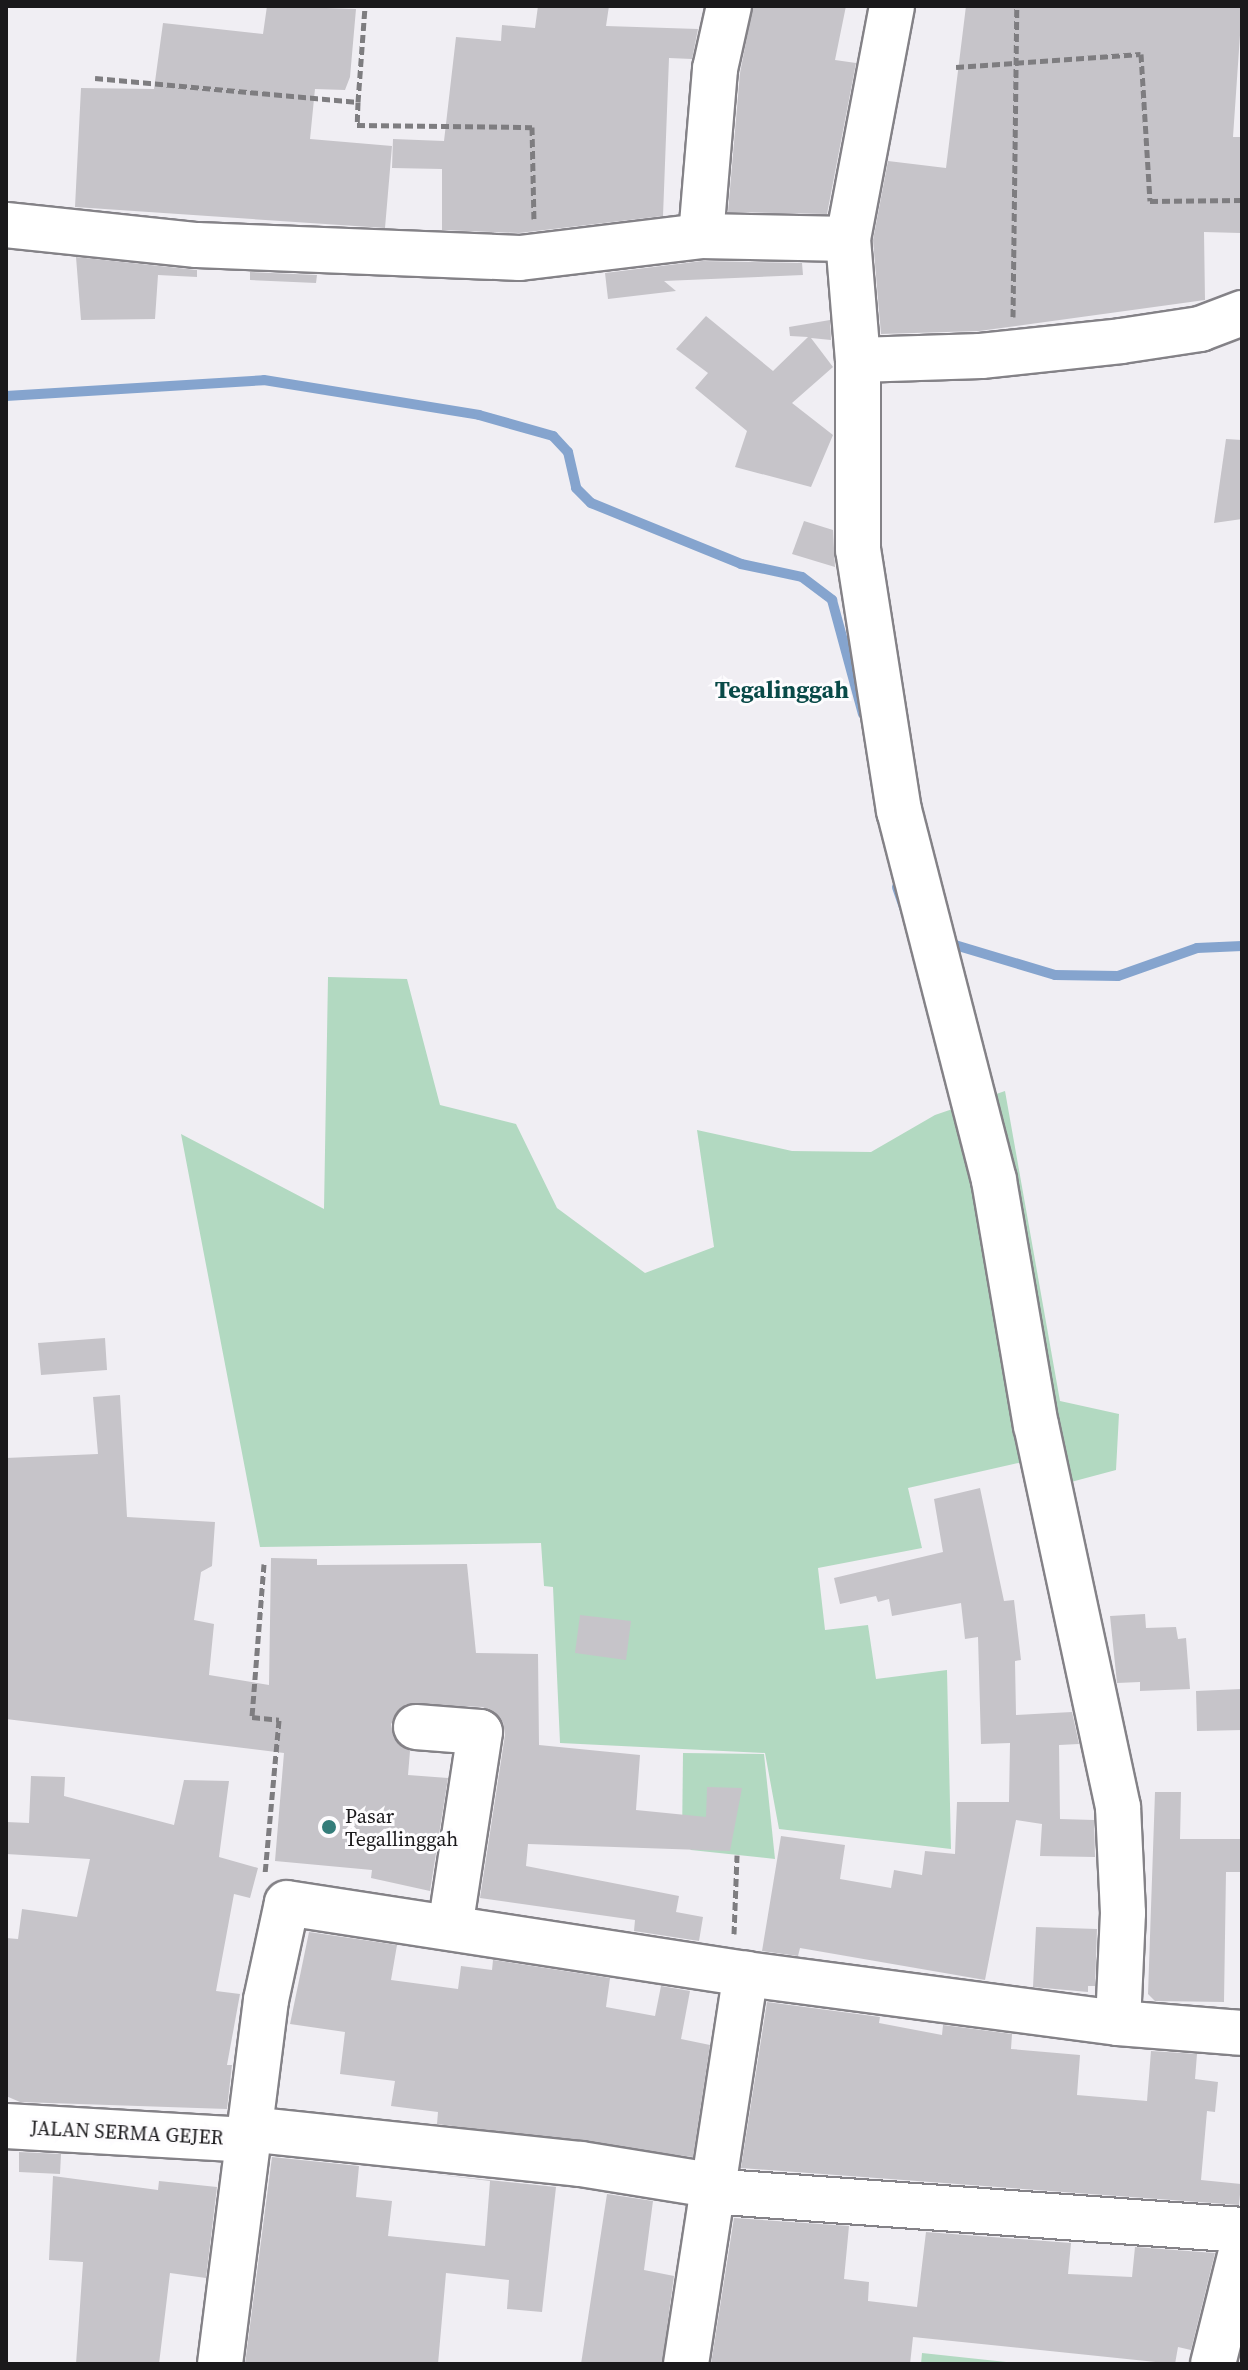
<!DOCTYPE html>
<style>
body{margin:0}
#map{position:relative;width:1248px;height:2370px;overflow:hidden;background:#f0eef3;font-family:"Source Serif 4",serif}
div>[style]{position:absolute}
.green>*{inset:0;background:#b2d9c1}
.stream>*{height:10px;margin:-5px;padding:0 5px;transform-origin:5px;border-radius:5px;background:#85a4ce}
.building>*{inset:0;background:#c6c4c9}
.path>*{height:5px;margin-top:-2.5px;transform-origin:0;background:repeating-linear-gradient(90deg,#7e7d80 0 8px,transparent 0 12px)}
.roads{filter:drop-shadow(2px 0 #848287) drop-shadow(-2px 0 #848287) drop-shadow(0 2px #848287) drop-shadow(0 -2px #848287)}
.minor>*{height:44px;margin:-22px;padding:0 22px;transform-origin:22px;border-radius:22px;background:#fff}
.dots>*{width:22px;height:22px;translate:-50% -50%;box-sizing:border-box;border:4px solid #fdfcfe;border-radius:50%}
span{translate:-50% -50%;white-space:nowrap;text-align:center;line-height:1.15;-webkit-text-stroke:6px #fdfcfe;paint-order:stroke}
.poi-label{font-size:20px;color:#1a191b}
.left{translate:0 -50%;text-align:left}
.street-label{font-size:20px;color:#1a191b}
.quarter-label{font-size:24px;color:#094a48;font-weight:700}
.frame{position:absolute;inset:0;border:8px solid #1a191b;pointer-events:none}
</style>
<div id="map">
<div class="green">
<div style="clip-path:polygon(328px 977px,407px 979px,440px 1105px,516px 1124px,557px 1208px,645px 1273px,714px 1247px,697px 1130px,792px 1151px,871px 1152px,935px 1115px,1005px 1091px,1060px 1401px,1119px 1414px,1116px 1470px,1071px 1482px,1049px 1456px,908px 1488px,922px 1548px,818px 1568px,825px 1630px,868px 1625px,876px 1679px,947px 1670px,951px 1849px,779px 1829px,765px 1753px,560px 1743px,553px 1587px,544px 1586px,541px 1543px,260px 1547px,181px 1134px,324px 1209px)"></div>
<div style="clip-path:polygon(683px 1753px,764px 1754px,775px 1859px,691px 1850px,682px 1841px)"></div>
<div style="clip-path:polygon(922px 2353px,1026px 2364px,921px 2364px)"></div>
</div>
<div class="stream">
<div style="left:6px;top:396px;width:258px;rotate:-3.5deg"></div>
<div style="left:264px;top:380px;width:218px;rotate:9.2deg"></div>
<div style="left:479px;top:415px;width:77px;rotate:15.8deg"></div>
<div style="left:553px;top:436px;width:22px;rotate:47deg"></div>
<div style="left:568px;top:452px;width:37px;rotate:77deg"></div>
<div style="left:576px;top:488px;width:21px;rotate:45deg"></div>
<div style="left:591px;top:503px;width:162px;rotate:22.1deg"></div>
<div style="left:741px;top:564px;width:62px;rotate:12deg"></div>
<div style="left:802px;top:577px;width:38px;rotate:37deg"></div>
<div style="left:832px;top:600px;width:118px;rotate:74.8deg"></div>
<div style="left:897px;top:887px;width:39px;rotate:71deg"></div>
<div style="left:945px;top:942px;width:115px;rotate:16.7deg"></div>
<div style="left:1055px;top:975px;width:63px;rotate:0.9deg"></div>
<div style="left:1118px;top:976px;width:84px;rotate:-19.5deg"></div>
<div style="left:1197px;top:948px;width:45px;rotate:-2.5deg"></div>
</div>
<div class="building">
<div style="clip-path:polygon(267px 6px,356px 9px,350px 77px,345px 90px,315px 89px,310px 139px,392px 146px,385px 228px,75px 207px,81px 88px,154px 89px,163px 23px,263px 34px)"></div>
<div style="clip-path:polygon(538px 6px,609px 6px,606px 26px,698px 29px,692px 59px,669px 58px,663px 216px,519px 233px,442px 230px,442px 169px,392px 168px,393px 139px,444px 141px,456px 37px,501px 41px,502px 25px,535px 28px)"></div>
<div style="clip-path:polygon(753px 6px,846px 6px,835px 60px,856px 63px,827px 214px,728px 212px,740px 73px)"></div>
<div style="clip-path:polygon(966px 6px,1242px 6px,1233px 137px,1242px 137px,1240px 233px,1204px 232px,1205px 300px,979px 331px,881px 334px,873px 240px,888px 161px,946px 168px)"></div>
<div style="clip-path:polygon(76px 257px,197px 270px,197px 277px,158px 275px,155px 319px,81px 320px)"></div>
<div style="clip-path:polygon(702px 261px,802px 263px,803px 275px,664px 281px,676px 291px,608px 299px,605px 273px)"></div>
<div style="clip-path:polygon(250px 272px,317px 275px,316px 283px,250px 280px)"></div>
<div style="clip-path:polygon(706px 316px,773px 371px,808px 337px,790px 336px,789px 327px,830px 320px,831px 340px,811px 338px,833px 367px,792px 403px,833px 435px,811px 487px,735px 467px,747px 431px,695px 388px,708px 373px,676px 349px)"></div>
<div style="clip-path:polygon(1226px 439px,1242px 440px,1242px 519px,1214px 523px)"></div>
<div style="clip-path:polygon(804px 521px,833px 530px,835px 567px,792px 554px)"></div>
<div style="clip-path:polygon(105px 1338px,107px 1370px,41px 1375px,38px 1343px)"></div>
<div style="clip-path:polygon(120px 1395px,127px 1517px,215px 1522px,212px 1566px,201px 1572px,194px 1620px,214px 1624px,209px 1675px,269px 1685px,271px 1558px,317px 1559px,317px 1565px,467px 1564px,476px 1653px,538px 1654px,539px 1745px,640px 1755px,636px 1810px,706px 1817px,707px 1787px,742px 1788px,730px 1851px,528px 1844px,526px 1866px,679px 1896px,676px 1912px,703px 1917px,699px 1941px,634px 1931px,635px 1920px,480px 1898px,505px 1735px,503px 1722px,483px 1707px,406px 1704px,391px 1724px,394px 1738px,410px 1751px,408px 1775px,448px 1778px,430px 1891px,371px 1878px,372px 1870px,275px 1861px,284px 1753px,6px 1719px,6px 1458px,98px 1454px,93px 1397px)"></div>
<div style="clip-path:polygon(980px 1488px,1004px 1601px,1014px 1600px,1021px 1660px,1015px 1661px,1016px 1715px,1072px 1712px,1079px 1744px,1059px 1745px,1060px 1819px,1094px 1820px,1095px 1857px,1040px 1856px,1042px 1824px,1016px 1820px,985px 1980px,800px 1948px,798px 1956px,762px 1951px,781px 1836px,845px 1845px,840px 1879px,891px 1888px,894px 1870px,922px 1875px,925px 1851px,955px 1854px,957px 1802px,1009px 1802px,1010px 1743px,981px 1744px,978px 1637px,965px 1639px,961px 1603px,892px 1616px,889px 1599px,878px 1602px,876px 1596px,840px 1604px,834px 1578px,943px 1552px,934px 1499px)"></div>
<div style="clip-path:polygon(1145px 1614px,1146px 1628px,1176px 1627px,1178px 1639px,1186px 1638px,1190px 1689px,1140px 1691px,1140px 1682px,1117px 1683px,1110px 1616px)"></div>
<div style="clip-path:polygon(580px 1615px,631px 1621px,626px 1660px,575px 1653px)"></div>
<div style="clip-path:polygon(1242px 1689px,1242px 1730px,1197px 1731px,1196px 1691px)"></div>
<div style="clip-path:polygon(31px 1776px,65px 1777px,64px 1796px,174px 1825px,184px 1780px,229px 1781px,219px 1857px,258px 1868px,250px 1898px,234px 1894px,216px 1991px,240px 1994px,227px 2065px,232px 2065px,227px 2109px,20px 2102px,6px 2096px,6px 1938px,18px 1939px,22px 1909px,77px 1917px,90px 1859px,6px 1854px,6px 1822px,29px 1823px)"></div>
<div style="clip-path:polygon(1155px 1792px,1181px 1792px,1180px 1839px,1242px 1839px,1242px 1872px,1226px 1872px,1224px 2002px,1155px 2001px,1148px 1994px)"></div>
<div style="clip-path:polygon(1036px 1927px,1097px 1929px,1095px 1986px,1088px 1986px,1088px 1992px,1033px 1987px)"></div>
<div style="clip-path:polygon(309px 1932px,397px 1945px,391px 1980px,458px 1989px,461px 1966px,492px 1970px,493px 1960px,610px 1978px,606px 2007px,655px 2016px,661px 1986px,690px 1991px,681px 2039px,710px 2045px,693px 2157px,437px 2124px,438px 2112px,391px 2106px,395px 2081px,340px 2074px,345px 2032px,290px 2024px)"></div>
<div style="clip-path:polygon(767px 2002px,880px 2017px,879px 2023px,942px 2035px,943px 2025px,1012px 2034px,1011px 2049px,1080px 2055px,1077px 2095px,1147px 2101px,1151px 2051px,1197px 2054px,1195px 2079px,1218px 2082px,1215px 2112px,1207px 2111px,1201px 2180px,1241px 2184px,1239px 2205px,741px 2168px)"></div>
<div style="clip-path:polygon(19px 2152px,61px 2154px,60px 2174px,19px 2172px)"></div>
<div style="clip-path:polygon(272px 2157px,359px 2166px,356px 2197px,392px 2201px,388px 2236px,485px 2246px,490px 2181px,433px 2174px,556px 2187px,542px 2312px,507px 2309px,509px 2280px,446px 2273px,438px 2364px,245px 2364px)"></div>
<div style="clip-path:polygon(53px 2176px,158px 2190px,159px 2181px,217px 2187px,206px 2278px,170px 2273px,159px 2364px,76px 2364px,83px 2262px,49px 2260px)"></div>
<div style="clip-path:polygon(607px 2194px,653px 2201px,644px 2270px,674px 2276px,662px 2364px,581px 2364px)"></div>
<div style="clip-path:polygon(734px 2218px,849px 2226px,844px 2279px,869px 2282px,868px 2301px,917px 2307px,926px 2232px,1071px 2243px,1068px 2274px,1132px 2277px,1135px 2247px,1215px 2253px,1191px 2350px,1178px 2347px,1175px 2364px,913px 2337px,910px 2364px,711px 2364px)"></div>
</div>
<div class="path">
<div style="left:956px;top:67px;width:185px;rotate:-4deg"></div>
<div style="left:1141px;top:54px;width:147px;rotate:86.5deg"></div>
<div style="left:1150px;top:201px;width:92px;rotate:-0.6deg"></div>
<div style="left:95px;top:78px;width:264px;rotate:5.2deg"></div>
<div style="left:358px;top:102px;width:23px;rotate:92deg"></div>
<div style="left:357px;top:125px;width:175px;rotate:0.7deg"></div>
<div style="left:532px;top:127px;width:92px;rotate:88.8deg"></div>
<div style="left:358px;top:102px;width:96px;rotate:-85.8deg"></div>
<div style="left:1013px;top:317px;width:311px;rotate:-89.3deg"></div>
<div style="left:264px;top:1564px;width:153px;rotate:94.5deg"></div>
<div style="left:252px;top:1717px;width:27px;rotate:6deg"></div>
<div style="left:279px;top:1720px;width:154px;rotate:95.2deg"></div>
<div style="left:734px;top:1934px;width:79px;rotate:-87.8deg"></div>
</div>
<div class="roads">
<div class="minor">
<div style="left:6px;top:225px;width:192px;rotate:6deg"></div>
<div style="left:197px;top:245px;width:323px;rotate:2.3deg"></div>
<div style="left:520px;top:258px;width:182px;rotate:-6.9deg"></div>
<div style="left:701px;top:236px;width:147px;rotate:1.2deg"></div>
<div style="left:848px;top:239px;width:121px;rotate:85.3deg"></div>
<div style="left:701px;top:236px;width:168px;rotate:-85.2deg"></div>
<div style="left:715px;top:69px;width:65px;rotate:-77.5deg"></div>
<div style="left:848px;top:239px;width:237px;rotate:-79.3deg"></div>
<div style="left:416px;top:1727px;width:64px;rotate:4.5deg"></div>
<div style="left:480px;top:1732px;width:197px;rotate:98.7deg"></div>
<div style="left:1118px;top:2023px;width:110px;rotate:-87.4deg"></div>
<div style="left:1123px;top:1913px;width:106px;rotate:-92.7deg"></div>
<div style="left:1118px;top:1807px;width:390px;rotate:-102.1deg"></div>
<div style="left:1036px;top:1426px;width:250px;rotate:-99.7deg"></div>
<div style="left:994px;top:1180px;width:381px;rotate:-104.4deg"></div>
<div style="left:899px;top:811px;width:264px;rotate:-98.9deg"></div>
<div style="left:858px;top:550px;width:190px;rotate:-90deg"></div>
<div style="left:858px;top:360px;width:123px;rotate:-1.9deg"></div>
<div style="left:981px;top:356px;width:141px;rotate:-6.1deg"></div>
<div style="left:1121px;top:341px;width:80px;rotate:-8.6deg"></div>
<div style="left:1200px;top:329px;width:45px;rotate:-20.9deg"></div>
<div style="left:6px;top:2126px;width:241px;rotate:3.3deg"></div>
<div style="left:248px;top:2129px;width:335px;rotate:6deg"></div>
<div style="left:581px;top:2164px;width:131px;rotate:9.2deg"></div>
<div style="left:709px;top:2191px;width:534px;rotate:4.18deg"></div>
<div style="left:220px;top:2364px;width:367px;rotate:-82.8deg"></div>
<div style="left:266px;top:2000px;width:99px;rotate:-77.8deg"></div>
<div style="left:287px;top:1903px;width:464px;rotate:8.8deg"></div>
<div style="left:746px;top:1974px;width:375px;rotate:7.5deg"></div>
<div style="left:1118px;top:2023px;width:124px;rotate:4.6deg"></div>
<div style="left:686px;top:2364px;width:395px;rotate:-81.3deg"></div>
<div style="left:1213px;top:2364px;width:120px;rotate:-76deg"></div>
</div>
</div>
<div class="dots">
<div style="left:329px;top:1827px;background:#347d7a"></div>
</div>
<div class="poi-label">
<span class="left" style="left:345px;top:1828px">Pasar<br>Tegallinggah</span>
</div>
<div class="street-label">
<span style="left:127px;top:2133px;rotate:3deg">JALAN SERMA GEJER</span>
</div>
<div class="quarter-label">
<span style="left:782px;top:690px">Tegalinggah</span>
</div>
<div class="frame"></div>
</div>
